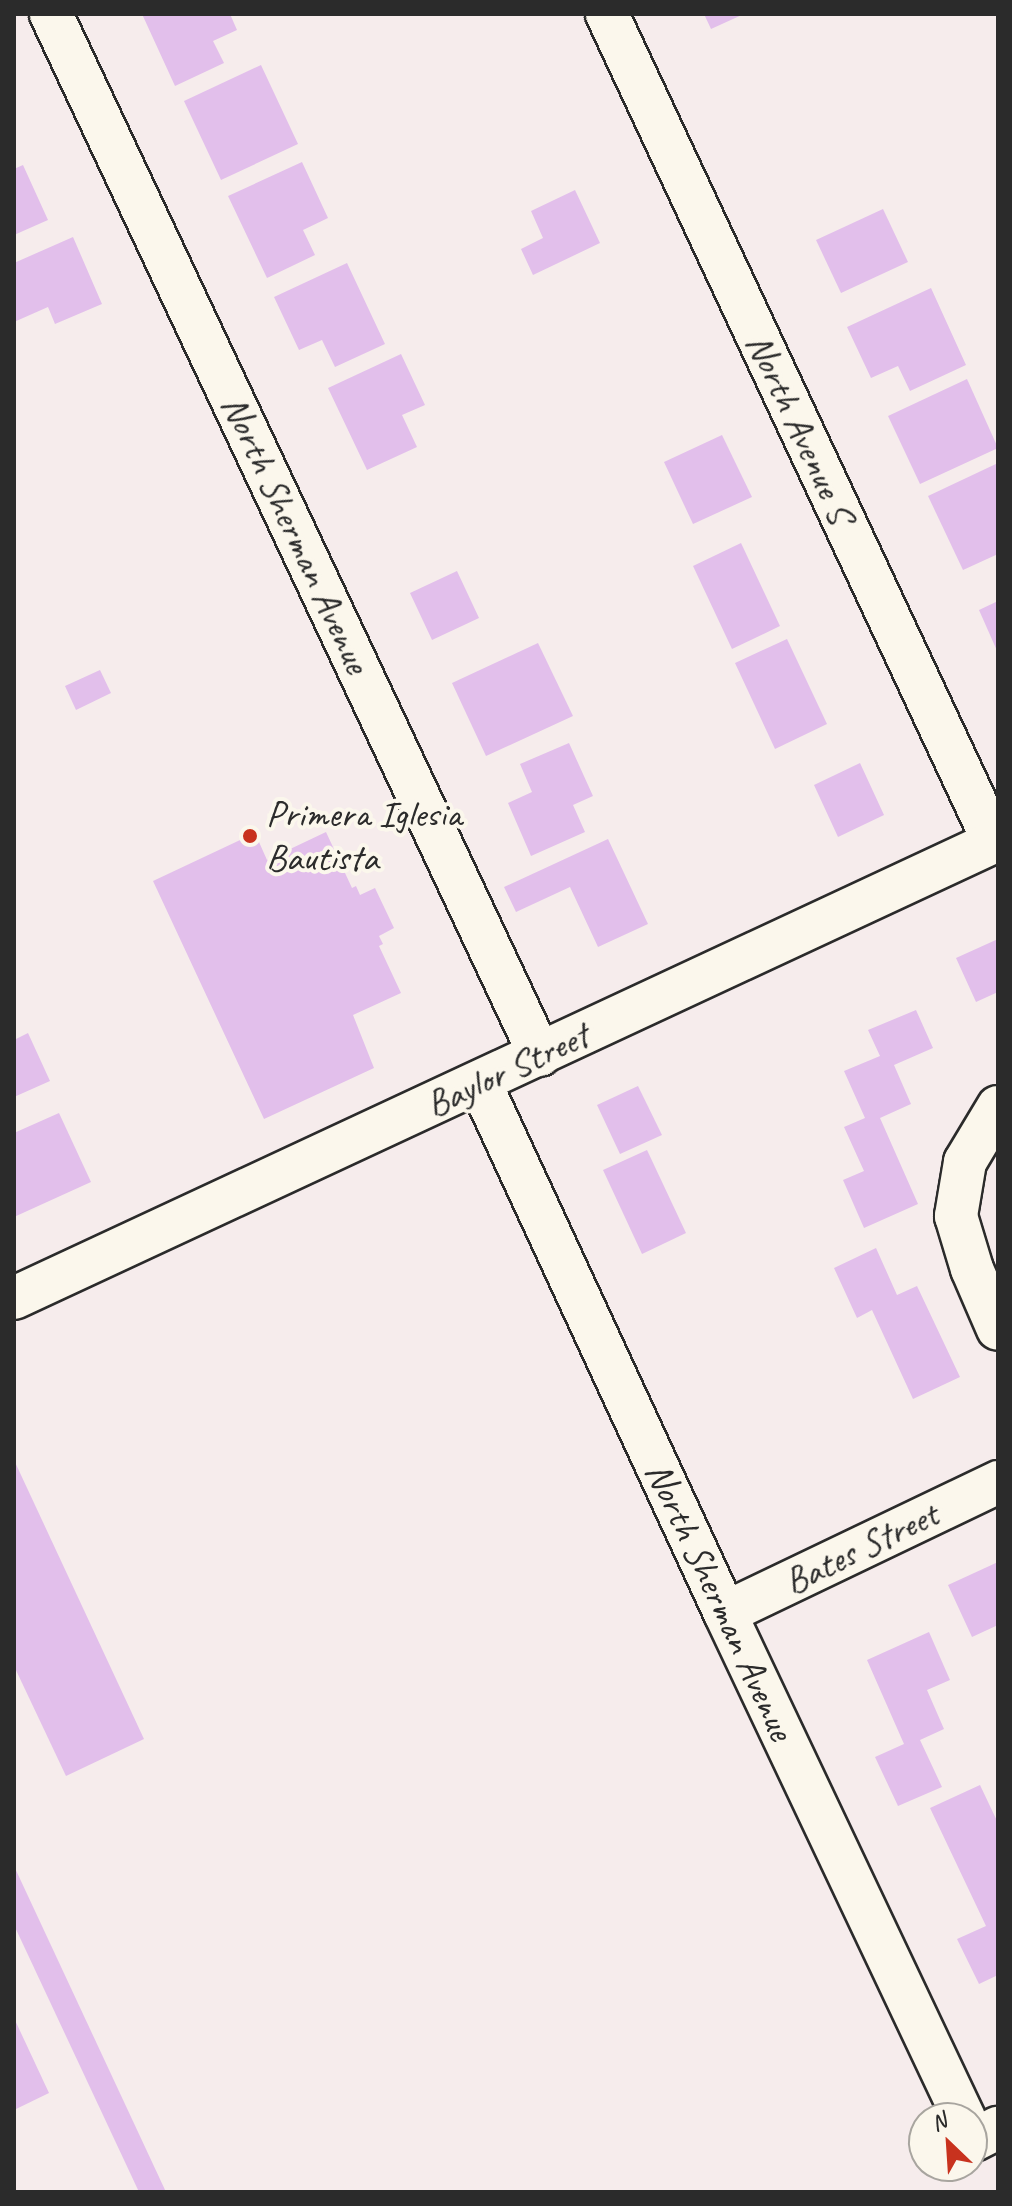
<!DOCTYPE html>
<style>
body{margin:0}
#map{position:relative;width:1012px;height:2206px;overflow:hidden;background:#f6ecec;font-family:Caveat,sans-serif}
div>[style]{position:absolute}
.building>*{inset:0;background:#e2bfeb}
.roads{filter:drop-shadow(2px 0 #2b2b2b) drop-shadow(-2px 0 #2b2b2b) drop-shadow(0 2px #2b2b2b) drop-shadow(0 -2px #2b2b2b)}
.minor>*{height:42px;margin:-21px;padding:0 21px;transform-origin:21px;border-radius:21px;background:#fbf7ec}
.dots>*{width:22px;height:22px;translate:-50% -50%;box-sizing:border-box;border:4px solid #fbf7ec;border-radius:50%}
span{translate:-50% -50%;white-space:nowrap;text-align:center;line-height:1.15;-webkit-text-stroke:8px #fbf7ec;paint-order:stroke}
.street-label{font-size:38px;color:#2b2b2b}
.poi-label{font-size:38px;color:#2b2b2b}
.left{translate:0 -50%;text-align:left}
.frame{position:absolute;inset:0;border:16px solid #2b2b2b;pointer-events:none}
.north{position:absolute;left:908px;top:2102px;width:80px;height:80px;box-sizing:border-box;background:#fbf7ec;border:2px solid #a8a59f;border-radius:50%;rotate:335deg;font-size:22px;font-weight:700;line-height:32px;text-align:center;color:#2b2b2b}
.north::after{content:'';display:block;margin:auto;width:28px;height:36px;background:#c8321e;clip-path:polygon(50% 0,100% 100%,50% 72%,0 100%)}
</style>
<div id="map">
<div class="building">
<div style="clip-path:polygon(142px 14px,230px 14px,237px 30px,213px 41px,224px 63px,175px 86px)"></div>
<div style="clip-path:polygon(704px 14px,744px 14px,711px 29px)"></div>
<div style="clip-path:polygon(261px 65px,298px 144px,221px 180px,184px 101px)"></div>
<div style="clip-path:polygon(302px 162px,328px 218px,303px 230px,315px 255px,267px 278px,228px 196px)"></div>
<div style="clip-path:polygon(23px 165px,48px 220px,14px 235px,14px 169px)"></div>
<div style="clip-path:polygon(575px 190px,600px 243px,533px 275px,521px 249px,543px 238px,531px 211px)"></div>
<div style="clip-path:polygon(883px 209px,908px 262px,841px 293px,816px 240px)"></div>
<div style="clip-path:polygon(73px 237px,102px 304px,55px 324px,48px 307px,14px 322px,14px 263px)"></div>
<div style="clip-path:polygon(347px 263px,385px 344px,335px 367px,322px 340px,299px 350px,274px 297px)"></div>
<div style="clip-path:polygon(931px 288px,966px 365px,910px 391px,898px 366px,871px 378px,847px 327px)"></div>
<div style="clip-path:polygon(401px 354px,425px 405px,402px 415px,417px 447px,367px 470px,328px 388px)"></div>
<div style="clip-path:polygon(967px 379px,998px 448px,920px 484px,888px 416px)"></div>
<div style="clip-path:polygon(722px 435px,752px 497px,693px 524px,664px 462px)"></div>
<div style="clip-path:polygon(998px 463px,998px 554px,963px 570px,928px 496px)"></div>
<div style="clip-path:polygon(741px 543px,780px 626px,732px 649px,693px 566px)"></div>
<div style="clip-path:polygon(457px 571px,479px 618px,432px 640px,410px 593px)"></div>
<div style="clip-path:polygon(998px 601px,998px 653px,979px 610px)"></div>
<div style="clip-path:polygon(787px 639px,827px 724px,775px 749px,735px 663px)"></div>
<div style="clip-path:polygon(538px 643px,573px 716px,486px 756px,452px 683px)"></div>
<div style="clip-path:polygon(100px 670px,111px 693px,76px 710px,65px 686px)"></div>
<div style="clip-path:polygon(569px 743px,593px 796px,573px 805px,585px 832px,531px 856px,508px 803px,532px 792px,520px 764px)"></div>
<div style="clip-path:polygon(860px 763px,884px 815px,838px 837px,814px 785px)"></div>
<div style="clip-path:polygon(326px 832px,352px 888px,356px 886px,360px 895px,375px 888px,394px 928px,379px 936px,383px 944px,379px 946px,401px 993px,353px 1015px,374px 1068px,264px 1119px,153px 881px,255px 833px,267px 860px)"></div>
<div style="clip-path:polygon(608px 839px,648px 924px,598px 947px,570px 887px,516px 912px,504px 887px)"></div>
<div style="clip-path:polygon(998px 939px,998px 992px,976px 1002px,956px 958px)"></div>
<div style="clip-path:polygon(916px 1010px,933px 1048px,894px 1065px,911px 1104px,880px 1118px,918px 1204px,864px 1228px,843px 1180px,864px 1171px,844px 1127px,865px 1118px,844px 1071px,880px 1056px,868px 1030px)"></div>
<div style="clip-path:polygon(28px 1033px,50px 1081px,14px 1097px,14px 1040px)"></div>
<div style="clip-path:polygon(638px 1086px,662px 1135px,620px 1154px,597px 1105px)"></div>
<div style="clip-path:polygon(59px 1113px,91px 1182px,14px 1217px,14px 1133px)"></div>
<div style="clip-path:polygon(647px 1150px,686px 1233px,642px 1254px,603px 1170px)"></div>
<div style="clip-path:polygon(876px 1248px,897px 1295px,917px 1286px,960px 1377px,913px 1399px,872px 1310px,857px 1318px,834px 1268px)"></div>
<div style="clip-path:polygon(14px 1460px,144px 1739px,66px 1776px,14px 1666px)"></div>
<div style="clip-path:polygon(998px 1562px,998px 1625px,972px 1637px,948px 1585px)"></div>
<div style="clip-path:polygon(929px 1632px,950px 1680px,927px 1690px,944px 1729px,920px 1740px,942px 1787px,898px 1806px,875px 1757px,904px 1744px,867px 1660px)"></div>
<div style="clip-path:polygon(980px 1785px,998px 1823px,998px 1975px,979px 1984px,957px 1939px,986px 1926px,930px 1808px)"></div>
<div style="clip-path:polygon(14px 1866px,166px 2192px,139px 2192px,14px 1925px)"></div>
<div style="clip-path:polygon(14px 2018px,49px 2093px,14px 2110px)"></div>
</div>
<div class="roads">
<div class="minor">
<div style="left:51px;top:14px;width:1150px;rotate:64.84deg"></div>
<div style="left:607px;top:14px;width:914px;rotate:64.95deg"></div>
<div style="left:480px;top:1083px;width:584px;rotate:65.19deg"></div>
<div style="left:725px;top:1613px;width:559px;rotate:64.67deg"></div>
<div style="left:998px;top:1107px;width:64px;rotate:121deg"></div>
<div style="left:965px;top:1162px;width:55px;rotate:99.5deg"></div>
<div style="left:956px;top:1216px;width:55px;rotate:73.2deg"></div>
<div style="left:972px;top:1269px;width:65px;rotate:66.6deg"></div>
<div style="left:14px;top:1298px;width:1085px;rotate:-24.96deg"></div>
<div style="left:725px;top:1613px;width:303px;rotate:-25.6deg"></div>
<div style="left:972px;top:2136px;width:4px;rotate:63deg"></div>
<div style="left:974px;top:2140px;width:27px;rotate:-27deg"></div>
</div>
</div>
<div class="dots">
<div style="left:250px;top:836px;background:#c8321e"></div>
</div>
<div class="street-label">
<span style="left:800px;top:428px;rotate:65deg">North Avenue S</span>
<span style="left:296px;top:534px;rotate:65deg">North Sherman Avenue</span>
<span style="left:507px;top:1070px;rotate:-25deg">Baylor Street</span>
<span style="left:861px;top:1548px;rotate:-26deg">Bates Street</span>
<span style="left:720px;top:1601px;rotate:65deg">North Sherman Avenue</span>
</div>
<div class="poi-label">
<span class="left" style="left:266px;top:836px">Primera Iglesia<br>Bautista</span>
</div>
<div class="frame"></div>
<div class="north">N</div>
</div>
